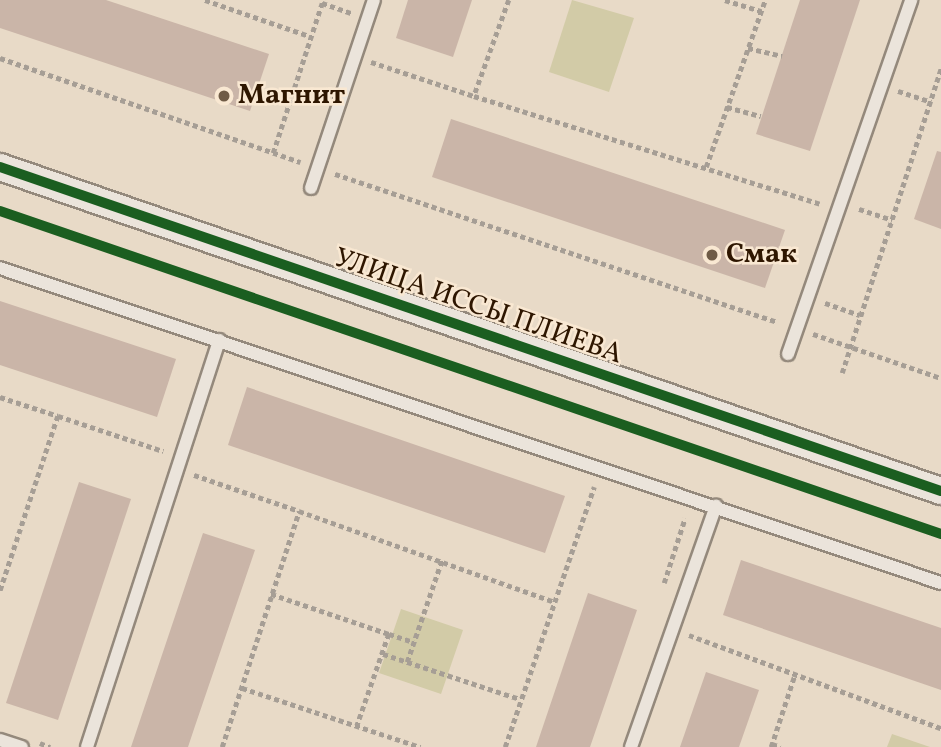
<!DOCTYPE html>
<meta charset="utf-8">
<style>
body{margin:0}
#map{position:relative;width:941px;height:747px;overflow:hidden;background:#e8dac7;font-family:Vollkorn,serif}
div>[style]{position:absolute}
.green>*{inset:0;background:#d2cba7}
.building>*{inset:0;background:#cab5a8}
.path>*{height:4.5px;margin-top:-2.25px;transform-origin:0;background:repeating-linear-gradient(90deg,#a69e95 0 5px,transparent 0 8.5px)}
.roads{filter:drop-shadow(2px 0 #94897c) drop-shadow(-2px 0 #94897c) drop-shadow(0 2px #94897c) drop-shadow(0 -2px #94897c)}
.service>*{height:12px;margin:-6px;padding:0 6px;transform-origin:6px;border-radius:6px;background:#ebe4db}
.minor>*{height:26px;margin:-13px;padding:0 13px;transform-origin:13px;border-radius:13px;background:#ebe4db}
.cycleway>*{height:10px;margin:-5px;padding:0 5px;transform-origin:5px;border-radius:5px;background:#1b5e20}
.dots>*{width:19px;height:19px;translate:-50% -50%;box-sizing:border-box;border:4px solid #f9e8d2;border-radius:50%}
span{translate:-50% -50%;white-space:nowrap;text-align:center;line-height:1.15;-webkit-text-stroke:5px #f9e8d2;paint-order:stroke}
.poi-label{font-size:28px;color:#2e1600;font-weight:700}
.left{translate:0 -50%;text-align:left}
.street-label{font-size:28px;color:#2e1600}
</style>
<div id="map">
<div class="green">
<div style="clip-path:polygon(572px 0,634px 18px,609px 92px,549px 72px)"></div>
<div style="clip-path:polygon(401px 609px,463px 630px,441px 694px,379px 673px)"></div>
<div style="clip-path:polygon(892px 734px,930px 747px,887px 747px)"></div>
</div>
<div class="building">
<div style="clip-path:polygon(0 0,106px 0,269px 54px,250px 111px,0 28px)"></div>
<div style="clip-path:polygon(408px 0,472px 0,453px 57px,396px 38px)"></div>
<div style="clip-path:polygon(800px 0,860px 0,810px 151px,756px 134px)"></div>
<div style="clip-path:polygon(451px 119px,785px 230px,765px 288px,432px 177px)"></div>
<div style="clip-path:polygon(937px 151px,941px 152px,941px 229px,914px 219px)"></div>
<div style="clip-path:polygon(0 301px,176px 359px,157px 417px,0 365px)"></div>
<div style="clip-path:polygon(247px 387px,565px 496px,545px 553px,228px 445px)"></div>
<div style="clip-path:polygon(79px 482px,131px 499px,58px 720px,6px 703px)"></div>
<div style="clip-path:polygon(203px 533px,255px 550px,195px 726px,188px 747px,131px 747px)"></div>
<div style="clip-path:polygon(741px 560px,941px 628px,941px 690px,723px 615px)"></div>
<div style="clip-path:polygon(588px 593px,637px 610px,622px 654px,590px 747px,536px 747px)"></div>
<div style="clip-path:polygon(706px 672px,759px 690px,739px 747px,680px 747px)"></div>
</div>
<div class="path">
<div style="left:205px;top:0;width:110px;rotate:19.1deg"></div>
<div style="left:509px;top:0;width:102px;rotate:110deg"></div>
<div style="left:474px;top:96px;width:362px;rotate:17.3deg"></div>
<div style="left:725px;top:0;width:38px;rotate:17deg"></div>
<div style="left:322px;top:3px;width:31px;rotate:19deg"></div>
<div style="left:748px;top:48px;width:35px;rotate:13deg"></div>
<div style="left:0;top:58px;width:318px;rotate:19.1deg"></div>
<div style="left:371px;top:62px;width:108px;rotate:18.3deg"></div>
<div style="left:898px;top:91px;width:35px;rotate:18deg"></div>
<div style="left:727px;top:107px;width:35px;rotate:15deg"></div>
<div style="left:273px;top:153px;width:161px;rotate:-71.9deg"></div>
<div style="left:706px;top:167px;width:177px;rotate:-70.5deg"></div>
<div style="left:335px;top:174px;width:467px;rotate:18.5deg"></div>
<div style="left:859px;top:209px;width:35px;rotate:18deg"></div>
<div style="left:825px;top:303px;width:37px;rotate:19deg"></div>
<div style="left:813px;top:334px;width:135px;rotate:19deg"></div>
<div style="left:842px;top:373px;width:320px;rotate:-72deg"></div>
<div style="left:0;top:397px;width:61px;rotate:18.1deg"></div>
<div style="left:58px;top:416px;width:184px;rotate:108.3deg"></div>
<div style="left:58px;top:416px;width:111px;rotate:18.4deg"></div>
<div style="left:194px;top:475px;width:111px;rotate:18.9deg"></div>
<div style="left:664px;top:583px;width:68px;rotate:-72.1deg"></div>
<div style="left:271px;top:594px;width:125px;rotate:18.7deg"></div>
<div style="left:389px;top:634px;width:97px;rotate:109.2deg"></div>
<div style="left:389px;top:634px;width:26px;rotate:18deg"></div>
<div style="left:689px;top:635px;width:269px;rotate:20.3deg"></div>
<div style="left:383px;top:654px;width:144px;rotate:18.2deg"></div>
<div style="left:407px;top:662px;width:108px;rotate:-71.1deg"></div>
<div style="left:242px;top:688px;width:188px;rotate:18.3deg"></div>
<div style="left:40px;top:743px;width:11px;rotate:22deg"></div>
<div style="left:772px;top:744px;width:9px;rotate:18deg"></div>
<div style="left:222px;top:747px;width:248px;rotate:-71.9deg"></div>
<div style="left:299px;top:511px;width:272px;rotate:19.6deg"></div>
<div style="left:505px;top:747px;width:275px;rotate:-71.1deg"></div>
<div style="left:771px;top:747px;width:74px;rotate:-71.8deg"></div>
</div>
<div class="roads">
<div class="service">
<div style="left:311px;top:188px;width:198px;rotate:-71.5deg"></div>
<div style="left:0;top:268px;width:992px;rotate:18.51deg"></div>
<div style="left:788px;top:354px;width:375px;rotate:-70.8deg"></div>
<div style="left:0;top:740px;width:23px;rotate:18deg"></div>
<div style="left:87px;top:747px;width:428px;rotate:-72deg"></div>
<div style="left:631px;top:747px;width:256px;rotate:-70.6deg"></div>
</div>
<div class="minor">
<div style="left:0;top:167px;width:995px;rotate:19deg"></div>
</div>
</div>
<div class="cycleway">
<div style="left:0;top:167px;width:995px;rotate:19deg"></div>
<div style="left:0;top:211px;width:995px;rotate:18.94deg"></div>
</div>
<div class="dots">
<div style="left:224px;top:96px;background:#6f5b46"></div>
<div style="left:712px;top:255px;background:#6f5b46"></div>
</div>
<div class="poi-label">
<span class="left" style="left:238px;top:96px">Магнит</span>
<span class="left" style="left:726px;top:255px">Смак</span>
</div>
<div class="street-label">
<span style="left:478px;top:307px;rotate:19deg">УЛИЦА ИССЫ ПЛИЕВА</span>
</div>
</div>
